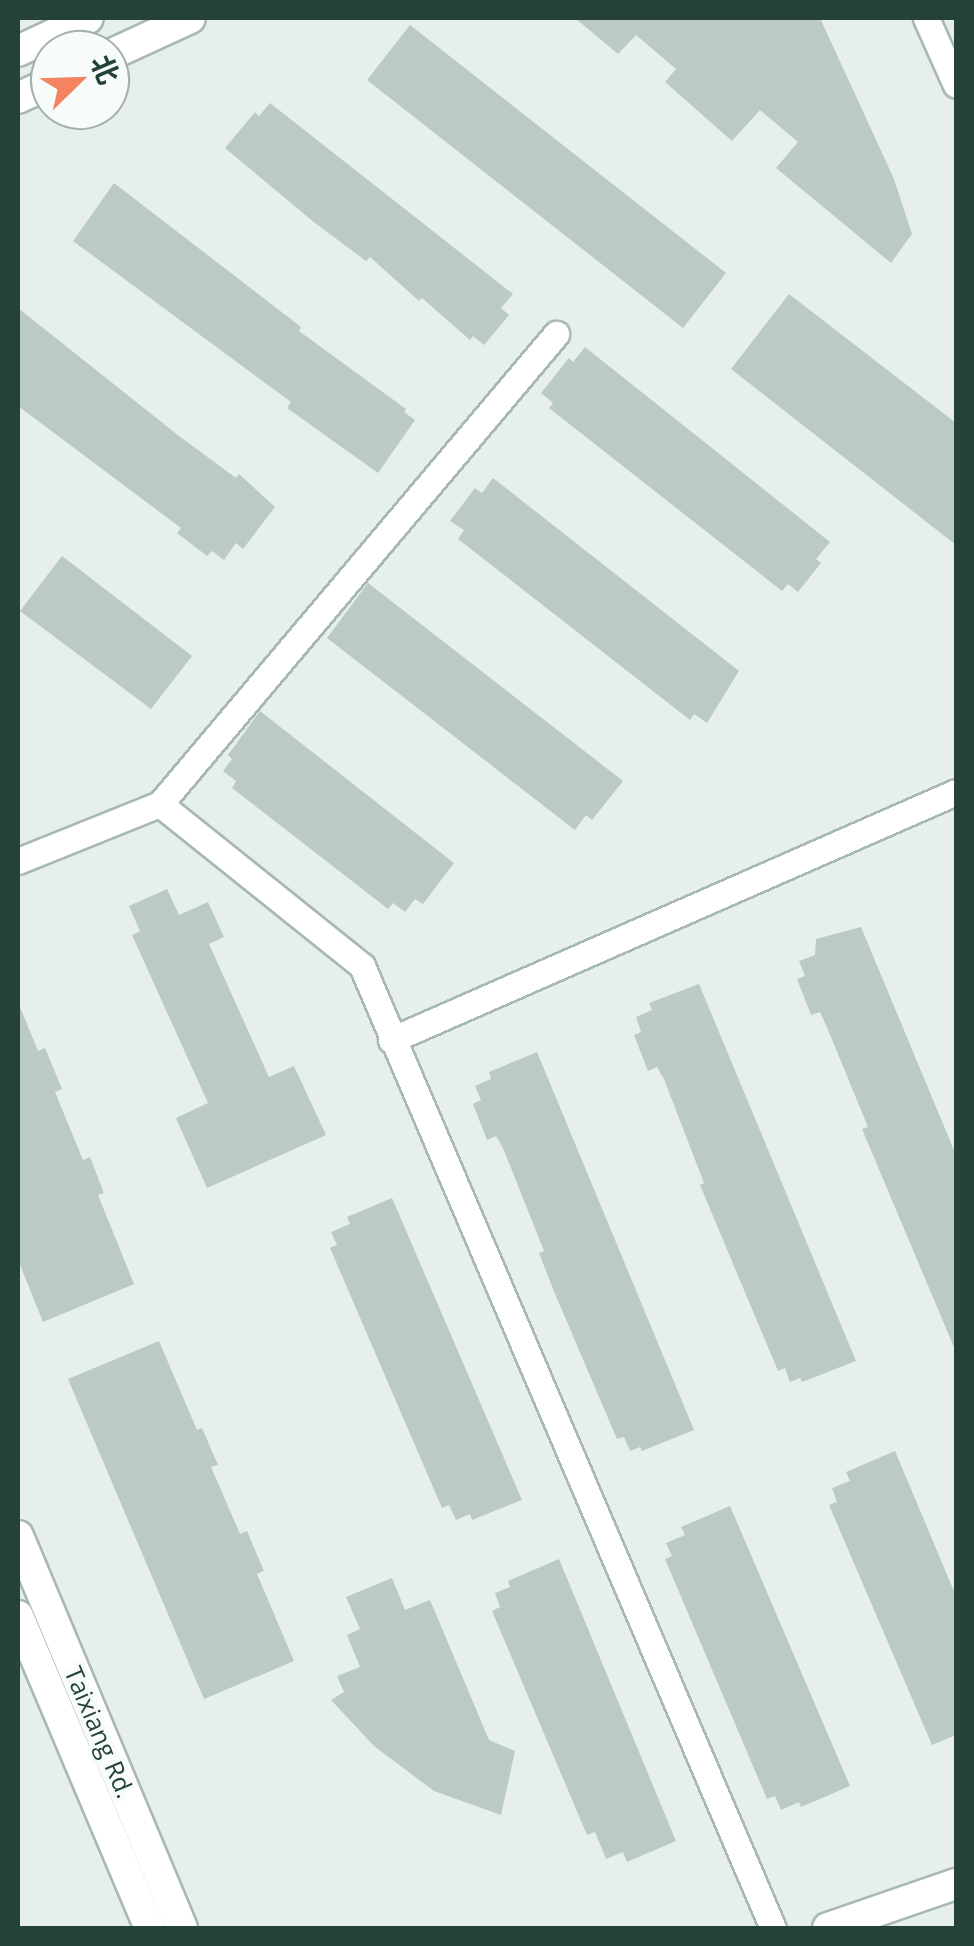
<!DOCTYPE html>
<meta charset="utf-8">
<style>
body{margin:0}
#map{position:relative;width:974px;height:1946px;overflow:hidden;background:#e6efeb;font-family:"Open Sans","Noto Sans SC",sans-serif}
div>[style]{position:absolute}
.building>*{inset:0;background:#bbcac4}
.roads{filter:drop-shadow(2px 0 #a8b8b2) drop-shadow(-2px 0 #a8b8b2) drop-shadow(0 2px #a8b8b2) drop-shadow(0 -2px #a8b8b2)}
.street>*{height:25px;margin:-12.5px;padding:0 12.5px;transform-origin:12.5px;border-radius:12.5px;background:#fff}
.secondary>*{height:30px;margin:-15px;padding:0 15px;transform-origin:15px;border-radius:15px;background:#fff}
span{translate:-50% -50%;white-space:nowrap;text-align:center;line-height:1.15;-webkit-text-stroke:9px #f7fbf9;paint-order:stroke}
.street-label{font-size:25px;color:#24423a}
.frame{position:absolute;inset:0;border:20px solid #24423a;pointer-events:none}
.north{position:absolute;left:30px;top:30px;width:100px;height:100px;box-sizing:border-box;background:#f7fbf9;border:2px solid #a3b1ad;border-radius:50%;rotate:67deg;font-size:28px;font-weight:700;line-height:40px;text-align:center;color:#24423a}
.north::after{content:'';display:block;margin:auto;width:35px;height:45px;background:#f4845f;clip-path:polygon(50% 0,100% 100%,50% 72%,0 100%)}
</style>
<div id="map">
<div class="building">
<div style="clip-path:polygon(575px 18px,820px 18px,894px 179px,912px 234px,891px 263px,776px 168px,798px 142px,760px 110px,732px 141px,665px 82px,676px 69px,636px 35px,618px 54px)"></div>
<div style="clip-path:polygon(410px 25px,726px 273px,683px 328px,367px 80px)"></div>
<div style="clip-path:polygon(270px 103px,513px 294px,501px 308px,509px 315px,484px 345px,473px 336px,470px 340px,422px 298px,419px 301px,370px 257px,366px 261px,315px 223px,225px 148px,255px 112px,259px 116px)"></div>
<div style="clip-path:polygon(114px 183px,301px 327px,299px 331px,406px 409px,404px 412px,415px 420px,378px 473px,287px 408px,291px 402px,73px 241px)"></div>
<div style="clip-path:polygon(789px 294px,956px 423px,956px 545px,731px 369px)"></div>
<div style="clip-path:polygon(18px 308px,179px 436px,236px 478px,239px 474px,275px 507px,243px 549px,236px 543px,224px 560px,212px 551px,207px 556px,177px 533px,181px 528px,18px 406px)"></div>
<div style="clip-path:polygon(585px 347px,830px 542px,816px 559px,821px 563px,798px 592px,788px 584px,782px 591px,549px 408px,553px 403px,541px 393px,569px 358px,573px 362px)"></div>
<div style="clip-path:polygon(493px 478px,739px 671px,707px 723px,694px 714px,690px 720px,458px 539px,464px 530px,450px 521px,475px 488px,482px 493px)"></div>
<div style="clip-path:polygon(62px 556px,192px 656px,151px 709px,20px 611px)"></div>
<div style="clip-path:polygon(368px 583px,623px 781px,592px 820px,586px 815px,575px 830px,327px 638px)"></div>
<div style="clip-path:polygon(260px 711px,454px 863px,423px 904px,415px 899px,405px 912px,393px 903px,388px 909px,232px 788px,236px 781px,223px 771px,232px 759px,228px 755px)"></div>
<div style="clip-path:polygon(167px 889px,179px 915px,208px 902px,224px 937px,209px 944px,269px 1077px,294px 1066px,326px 1135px,207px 1188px,176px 1118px,208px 1103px,132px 935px,140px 931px,129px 906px)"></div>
<div style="clip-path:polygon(861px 927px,956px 1155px,956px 1352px,862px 1129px,868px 1127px,826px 1025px,820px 1012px,811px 1015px,797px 979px,805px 976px,799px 961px,815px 955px,816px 939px)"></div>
<div style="clip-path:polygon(699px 984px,856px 1361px,802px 1382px,800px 1378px,790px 1382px,785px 1368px,778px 1371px,700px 1185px,704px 1183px,664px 1079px,657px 1067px,648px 1071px,634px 1035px,641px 1032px,636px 1017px,652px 1010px,649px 1003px)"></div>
<div style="clip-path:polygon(18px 1002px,38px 1051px,45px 1048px,62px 1089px,55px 1092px,83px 1160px,90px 1157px,104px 1193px,98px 1195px,134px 1284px,43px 1322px,18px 1260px)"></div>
<div style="clip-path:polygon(537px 1052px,694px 1430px,642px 1451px,640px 1447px,630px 1451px,624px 1437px,617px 1439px,553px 1289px,539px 1253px,544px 1251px,503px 1148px,496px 1136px,487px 1140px,473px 1104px,481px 1100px,475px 1086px,491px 1079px,489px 1072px)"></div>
<div style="clip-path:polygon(392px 1198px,522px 1500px,472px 1520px,470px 1514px,456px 1520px,449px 1505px,442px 1508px,330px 1248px,337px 1245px,331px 1232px,350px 1224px,347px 1217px)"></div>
<div style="clip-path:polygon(159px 1341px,197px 1430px,202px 1428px,218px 1465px,211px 1467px,240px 1534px,247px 1531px,264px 1571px,257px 1574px,294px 1661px,204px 1699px,68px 1379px)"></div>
<div style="clip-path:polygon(895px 1451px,956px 1596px,956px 1735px,932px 1745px,829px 1505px,837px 1502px,832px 1488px,850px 1481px,846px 1472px)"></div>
<div style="clip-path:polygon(730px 1506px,850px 1786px,801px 1807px,799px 1802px,781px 1810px,775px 1796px,767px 1799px,665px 1559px,672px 1556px,666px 1543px,685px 1535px,681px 1527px)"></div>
<div style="clip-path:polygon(559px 1559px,676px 1841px,627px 1862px,623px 1852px,606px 1859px,595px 1832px,587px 1835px,492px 1611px,500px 1607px,495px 1593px,510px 1587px,508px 1581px)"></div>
<div style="clip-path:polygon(392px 1578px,405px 1610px,430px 1600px,489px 1740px,515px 1751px,501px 1815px,434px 1791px,374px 1746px,331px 1700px,344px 1692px,337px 1676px,360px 1667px,347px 1635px,360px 1629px,346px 1597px)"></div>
</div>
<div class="roads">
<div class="street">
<div style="left:926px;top:18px;width:73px;rotate:65.9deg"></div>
<div style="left:160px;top:804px;width:259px;rotate:38.7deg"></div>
<div style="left:362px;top:966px;width:1046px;rotate:66.87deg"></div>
<div style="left:18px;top:861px;width:153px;rotate:-21.9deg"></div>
<div style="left:160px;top:804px;width:615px;rotate:-49.88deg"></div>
<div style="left:391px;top:1040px;width:617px;rotate:-23.7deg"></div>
</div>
<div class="secondary">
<div style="left:18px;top:51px;width:77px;rotate:-25.2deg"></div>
<div style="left:110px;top:55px;width:88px;rotate:-24.8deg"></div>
<div style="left:18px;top:98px;width:35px;rotate:-25deg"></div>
<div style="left:18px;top:1536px;width:425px;rotate:67.3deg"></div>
<div style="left:18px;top:1616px;width:339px;rotate:67.1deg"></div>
<div style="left:828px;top:1928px;width:135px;rotate:-19deg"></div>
</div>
</div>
<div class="street-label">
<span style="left:100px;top:1732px;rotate:67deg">Taixiang Rd.</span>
</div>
<div class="frame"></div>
<div class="north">北</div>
</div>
